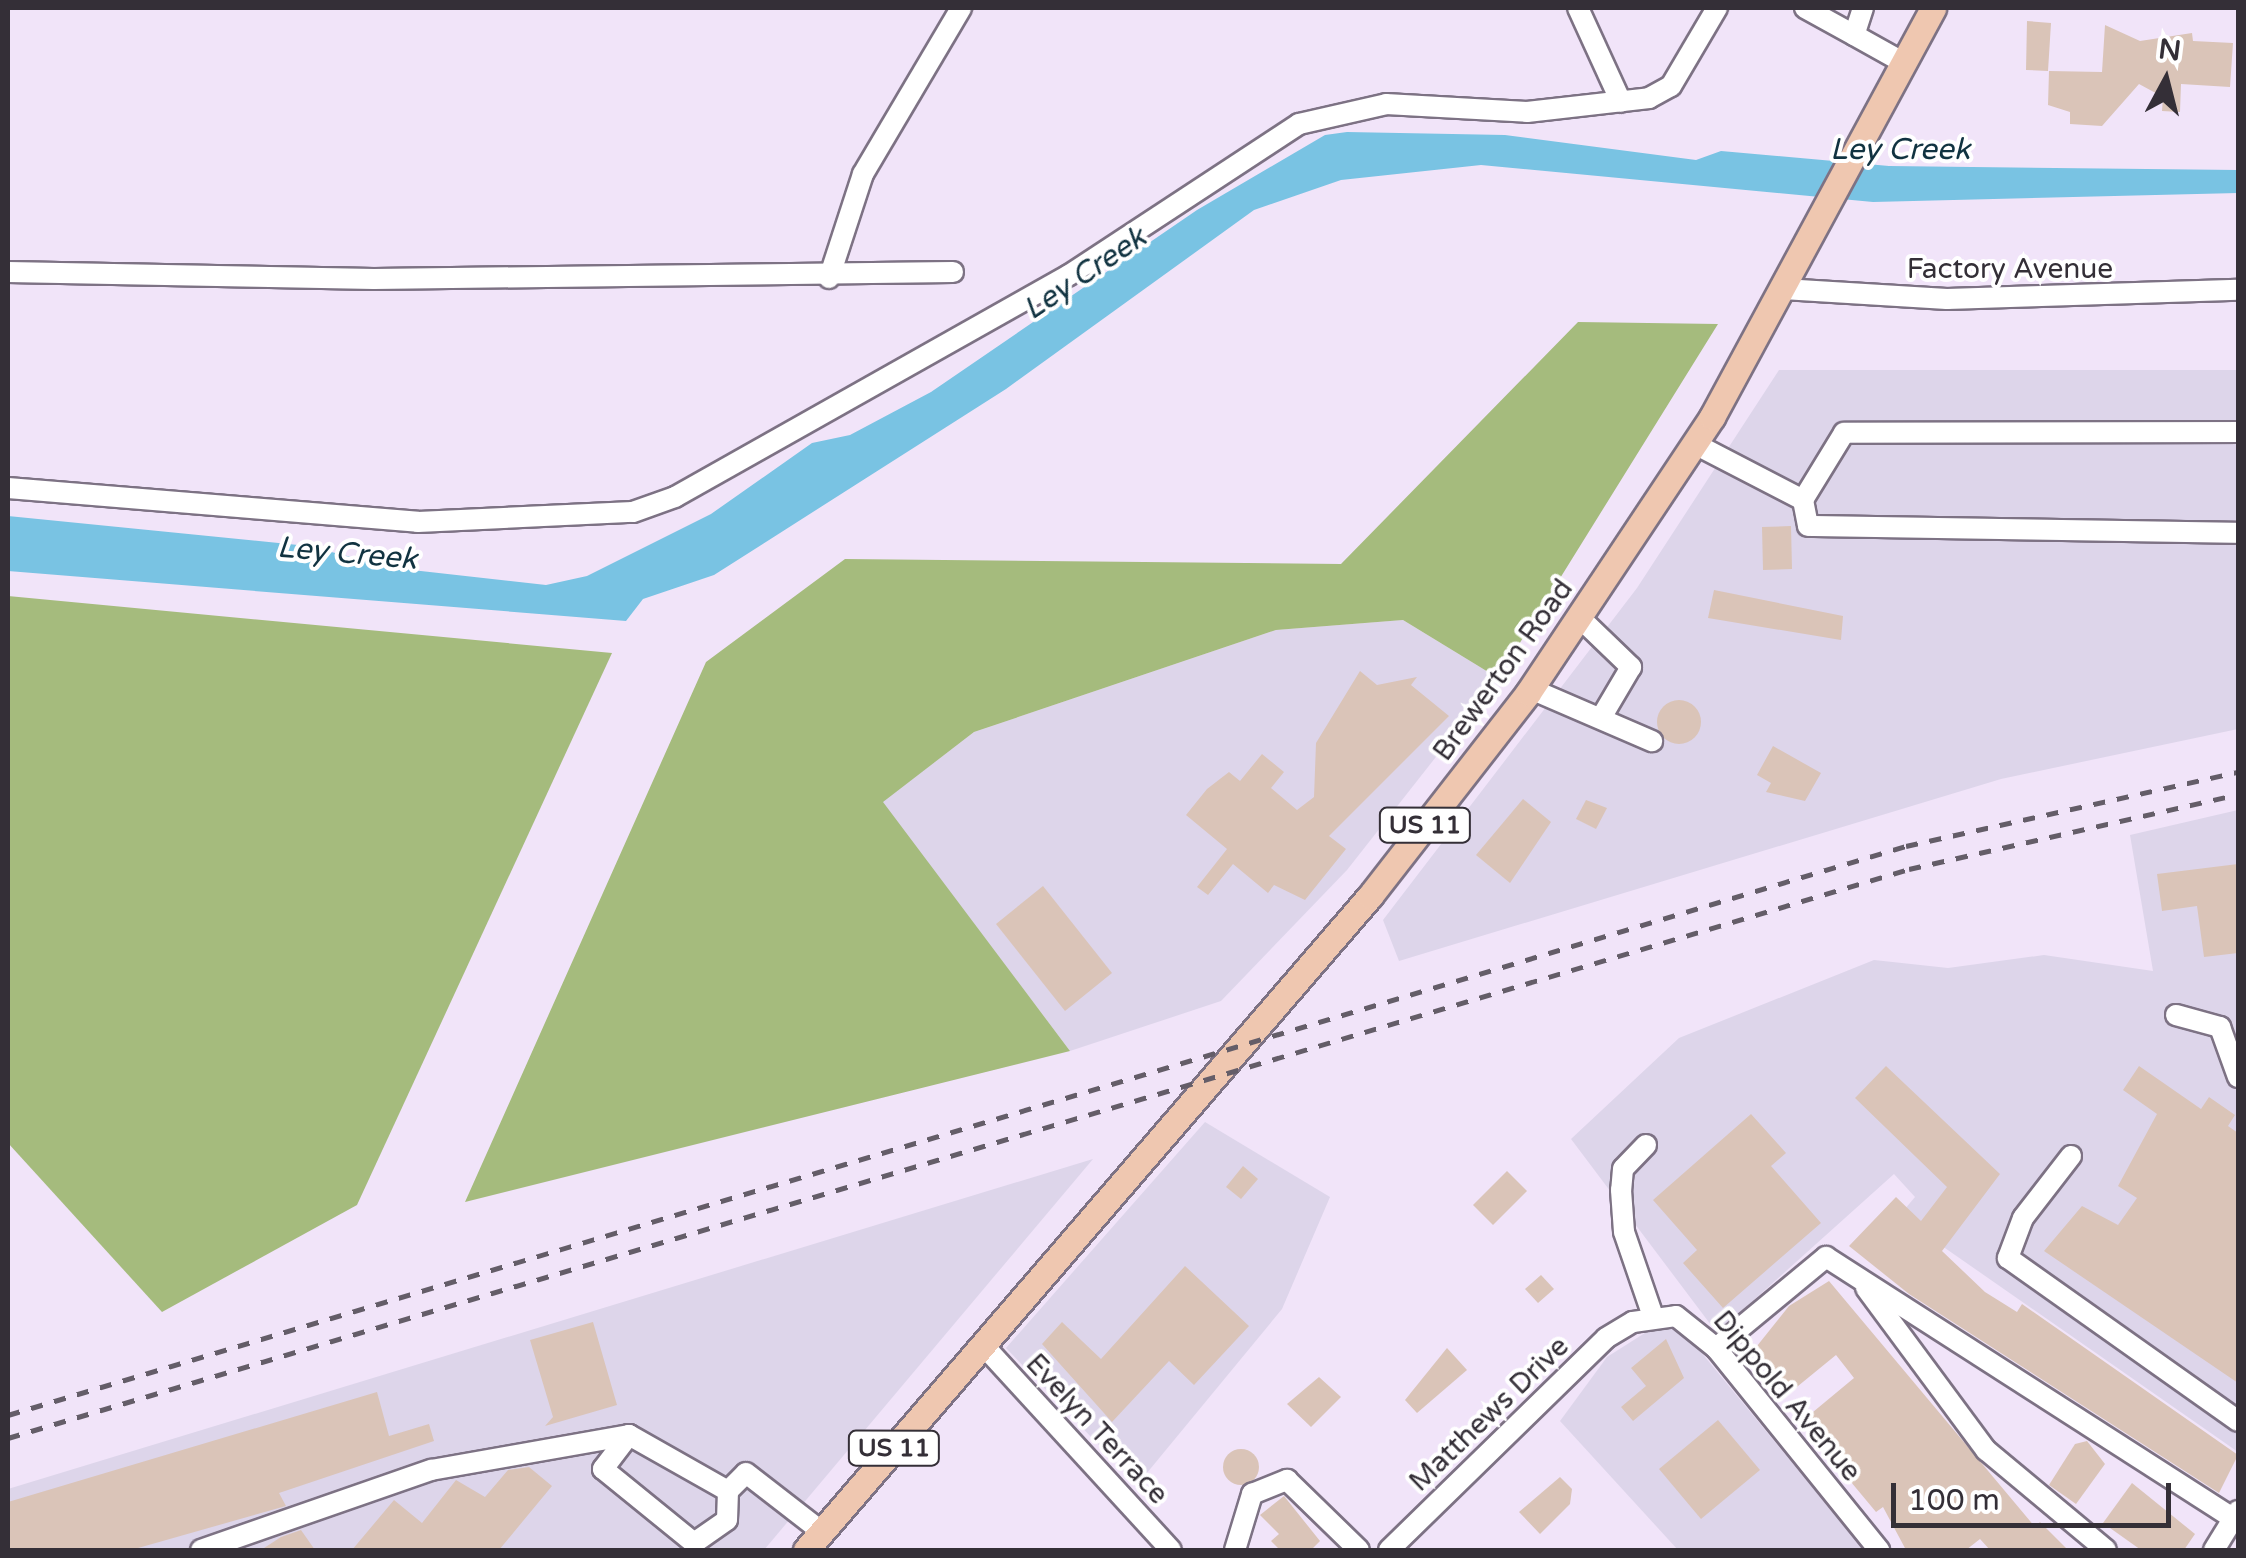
<!DOCTYPE html>
<style>
body{margin:0}
#map{position:relative;width:2246px;height:1558px;overflow:hidden;background:#f1e4f9;font-family:"Varela Round",sans-serif}
div>[style]{position:absolute}
.industrial>*{inset:0;background:#ddd5ea}
.forest>*{inset:0;background:#a5bb7d}
.water>*{inset:0;background:#79c3e3}
.building>*{inset:0;background:#dac4b8}
.round{border-radius:50%}
.roads{filter:drop-shadow(2px 0 #7d7284) drop-shadow(-2px 0 #7d7284) drop-shadow(0 2px #7d7284) drop-shadow(0 -2px #7d7284)}
.minor>*{height:20px;margin:-10px;padding:0 10px;transform-origin:10px;border-radius:10px;background:#fff}
.major>*{height:25px;margin:-12.5px;padding:0 12.5px;transform-origin:12.5px;border-radius:12.5px;background:#efc7b0}
.rail>*{height:5px;margin-top:-2.5px;transform-origin:0;background:repeating-linear-gradient(90deg,#645d68 0 12px,transparent 0 24px)}
span{translate:-50% -50%;white-space:nowrap;text-align:center;line-height:1.15;-webkit-text-stroke:8px #fff;paint-order:stroke}
.shield-label span{padding:2px 8px;background:#fff;border:2px solid;border-radius:8px;-webkit-text-stroke-width:0}
.shield-label{font-size:25px;color:#342f37;font-weight:700}
.street-label{font-size:28px;color:#342f37}
.water-label{font-size:30px;color:#113341;font-style:italic}
.frame{position:absolute;inset:0;border:10px solid #342f37;pointer-events:none}
.north{position:absolute;left:2116px;top:30px;width:100px;height:100px;-webkit-text-stroke:8px #fff;paint-order:stroke;rotate:7deg;font-size:28px;font-weight:700;line-height:40px;text-align:center;color:#342f37}
.north::after{content:'';display:block;margin:auto;width:35px;height:45px;background:#342f37;clip-path:polygon(50% 0,100% 100%,50% 72%,0 100%)}
.scale{position:absolute;left:1891px;top:1483px;width:280px;height:45px;box-sizing:border-box;border:5px solid #342f37;border-top:0;padding-left:12px;font-size:30px;line-height:35px;white-space:nowrap;color:#342f37;-webkit-text-stroke:8px #fff;paint-order:stroke}
</style>
<div id="map">
<div class="industrial">
<div style="clip-path:polygon(1779px 370px,2238px 370px,2238px 729px,2001px 779px,1399px 961px,1383px 920px,1637px 588px)"></div>
<div style="clip-path:polygon(1403px 620px,1498px 678px,1347px 870px,1221px 1001px,1070px 1051px,882px 802px,974px 732px,1276px 630px)"></div>
<div style="clip-path:polygon(2238px 810px,2238px 1452px,1899px 1216px,1915px 1197px,1894px 1174px,1717px 1333px,1571px 1139px,1679px 1038px,1874px 960px,1948px 968px,2044px 955px,2153px 971px,2130px 835px)"></div>
<div style="clip-path:polygon(1205px 1122px,1330px 1197px,1282px 1309px,1137px 1485px,1006px 1348px)"></div>
<div style="clip-path:polygon(1093px 1159px,764px 1550px,8px 1550px,8px 1489px)"></div>
<div style="clip-path:polygon(1659px 1324px,1682px 1329px,1864px 1550px,1678px 1550px,1560px 1421px,1607px 1357px)"></div>
</div>
<div class="forest">
<div style="clip-path:polygon(1578px 322px,1718px 324px,1498px 678px,1403px 620px,1276px 630px,974px 732px,883px 802px,1070px 1051px,465px 1202px,706px 662px,845px 559px,1341px 564px)"></div>
<div style="clip-path:polygon(8px 596px,612px 653px,357px 1205px,162px 1312px,8px 1143px)"></div>
</div>
<div class="water">
<div style="clip-path:polygon(1347px 132px,1505px 135px,1696px 160px,1721px 151px,1889px 166px,2238px 170px,2238px 193px,1873px 202px,1481px 165px,1341px 180px,1254px 210px,1006px 389px,714px 575px,643px 599px,626px 621px,8px 571px,8px 516px,308px 546px,394px 568px,546px 585px,587px 576px,711px 514px,812px 443px,850px 435px,931px 392px,1197px 210px,1325px 135px)"></div>
</div>
<div class="building">
<div style="clip-path:polygon(2027px 21px,2051px 23px,2048px 71px,2026px 70px)"></div>
<div style="clip-path:polygon(2105px 25px,2140px 41px,2192px 33px,2193px 41px,2233px 43px,2230px 87px,2181px 84px,2180px 112px,2162px 111px,2163px 97px,2139px 84px,2102px 126px,2070px 124px,2070px 112px,2048px 105px,2049px 71px,2102px 72px)"></div>
<div style="clip-path:polygon(1791px 526px,1792px 569px,1763px 570px,1762px 527px)"></div>
<div style="clip-path:polygon(1714px 590px,1843px 616px,1841px 640px,1708px 618px)"></div>
<div style="clip-path:polygon(1360px 671px,1377px 685px,1417px 677px,1411px 685px,1449px 716px,1329px 836px,1346px 849px,1305px 900px,1274px 885px,1268px 893px,1233px 864px,1208px 895px,1197px 887px,1227px 849px,1186px 815px,1207px 789px,1229px 772px,1240px 781px,1262px 754px,1284px 772px,1271px 788px,1297px 810px,1314px 797px,1316px 743px)"></div>
<div class="round" style="left:1657px;top:700px;width:44px;height:44px"></div>
<div style="clip-path:polygon(1773px 746px,1821px 773px,1805px 801px,1766px 792px,1771px 783px,1757px 775px)"></div>
<div style="clip-path:polygon(1523px 799px,1551px 822px,1510px 883px,1476px 855px)"></div>
<div style="clip-path:polygon(1586px 800px,1607px 808px,1596px 829px,1576px 819px)"></div>
<div style="clip-path:polygon(2238px 864px,2238px 953px,2204px 957px,2197px 906px,2162px 911px,2157px 874px)"></div>
<div style="clip-path:polygon(1043px 886px,1112px 973px,1065px 1011px,996px 924px)"></div>
<div style="clip-path:polygon(1886px 1066px,2000px 1174px,1942px 1251px,1985px 1292px,2017px 1312px,2022px 1304px,2238px 1455px,2219px 1493px,1909px 1294px,1849px 1246px,1896px 1197px,1921px 1221px,1947px 1187px,1855px 1098px)"></div>
<div style="clip-path:polygon(2139px 1066px,2201px 1109px,2209px 1097px,2235px 1115px,2228px 1126px,2238px 1133px,2238px 1383px,2044px 1251px,2082px 1206px,2118px 1225px,2137px 1198px,2118px 1186px,2157px 1114px,2123px 1090px)"></div>
<div style="clip-path:polygon(1751px 1114px,1786px 1153px,1771px 1166px,1821px 1223px,1723px 1308px,1683px 1263px,1697px 1250px,1653px 1200px)"></div>
<div style="clip-path:polygon(1243px 1166px,1258px 1179px,1241px 1199px,1226px 1187px)"></div>
<div style="clip-path:polygon(1507px 1171px,1527px 1191px,1493px 1225px,1473px 1205px)"></div>
<div style="clip-path:polygon(1185px 1266px,1249px 1326px,1194px 1385px,1169px 1361px,1112px 1422px,1042px 1344px,1062px 1322px,1101px 1359px)"></div>
<div style="clip-path:polygon(1541px 1275px,1554px 1289px,1538px 1303px,1525px 1289px)"></div>
<div style="clip-path:polygon(1829px 1281px,2035px 1527px,2040px 1522px,2068px 1550px,1990px 1550px,1980px 1539px,1966px 1550px,1906px 1550px,1883px 1507px,1876px 1512px,1801px 1422px,1854px 1378px,1836px 1355px,1787px 1395px,1753px 1351px,1789px 1306px)"></div>
<div style="clip-path:polygon(593px 1322px,617px 1405px,545px 1426px,553px 1417px,530px 1340px)"></div>
<div style="clip-path:polygon(1666px 1339px,1684px 1378px,1633px 1421px,1621px 1407px,1646px 1386px,1631px 1368px)"></div>
<div style="clip-path:polygon(1447px 1348px,1467px 1370px,1417px 1413px,1405px 1400px)"></div>
<div style="clip-path:polygon(1319px 1377px,1341px 1397px,1311px 1427px,1287px 1404px)"></div>
<div style="clip-path:polygon(377px 1392px,389px 1436px,429px 1424px,434px 1441px,279px 1493px,286px 1506px,131px 1550px,8px 1550px,8px 1502px)"></div>
<div style="clip-path:polygon(1718px 1420px,1760px 1470px,1701px 1519px,1659px 1469px)"></div>
<div style="clip-path:polygon(2087px 1441px,2105px 1464px,2076px 1504px,2049px 1485px,2075px 1444px)"></div>
<div class="round" style="left:1223px;top:1449px;width:36px;height:36px"></div>
<div style="clip-path:polygon(529px 1467px,552px 1486px,499px 1550px,352px 1550px,394px 1500px,422px 1523px,456px 1480px,485px 1497px,508px 1470px)"></div>
<div style="clip-path:polygon(1560px 1477px,1572px 1489px,1570px 1504px,1540px 1534px,1519px 1512px)"></div>
<div style="clip-path:polygon(2132px 1483px,2195px 1534px,2184px 1550px,2141px 1550px,2103px 1523px)"></div>
<div style="clip-path:polygon(1284px 1496px,1320px 1541px,1311px 1550px,1280px 1550px,1271px 1541px,1279px 1534px,1260px 1515px)"></div>
<div style="clip-path:polygon(301px 1530px,315px 1550px,261px 1550px,281px 1537px)"></div>
</div>
<div class="roads">
<div class="minor">
<div style="left:1578px;top:8px;width:103px;rotate:65.4deg"></div>
<div style="left:1805px;top:8px;width:56px;rotate:28.9deg"></div>
<div style="left:1863px;top:8px;width:28px;rotate:108deg"></div>
<div style="left:1854px;top:35px;width:57px;rotate:29.2deg"></div>
<div style="left:8px;top:272px;width:366px;rotate:1.1deg"></div>
<div style="left:374px;top:279px;width:579px;rotate:-0.69deg"></div>
<div style="left:829px;top:278px;width:109px;rotate:-71.9deg"></div>
<div style="left:863px;top:174px;width:193px;rotate:-59.4deg"></div>
<div style="left:1783px;top:289px;width:164px;rotate:3.5deg"></div>
<div style="left:1947px;top:299px;width:291px;rotate:-1.8deg"></div>
<div style="left:2238px;top:432px;width:394px;rotate:179.9deg"></div>
<div style="left:1844px;top:433px;width:79px;rotate:121.5deg"></div>
<div style="left:1803px;top:500px;width:26px;rotate:79deg"></div>
<div style="left:1808px;top:526px;width:430px;rotate:0.9deg"></div>
<div style="left:1695px;top:444px;width:122px;rotate:27.4deg"></div>
<div style="left:8px;top:488px;width:411px;rotate:4.7deg"></div>
<div style="left:418px;top:522px;width:215px;rotate:-2.7deg"></div>
<div style="left:633px;top:512px;width:45px;rotate:-19.7deg"></div>
<div style="left:675px;top:497px;width:452px;rotate:-29.4deg"></div>
<div style="left:1069px;top:275px;width:275px;rotate:-33.3deg"></div>
<div style="left:1299px;top:124px;width:89px;rotate:-12.9deg"></div>
<div style="left:1386px;top:104px;width:141px;rotate:3.2deg"></div>
<div style="left:1527px;top:112px;width:123px;rotate:-6.5deg"></div>
<div style="left:1649px;top:98px;width:25px;rotate:-29deg"></div>
<div style="left:1671px;top:86px;width:91px;rotate:-59.5deg"></div>
<div style="left:1580px;top:618px;width:71px;rotate:43.9deg"></div>
<div style="left:1631px;top:667px;width:57px;rotate:120.6deg"></div>
<div style="left:1531px;top:689px;width:132px;rotate:23.3deg"></div>
<div style="left:2176px;top:1015px;width:46px;rotate:15.3deg"></div>
<div style="left:2220px;top:1027px;width:53px;rotate:70.2deg"></div>
<div style="left:1646px;top:1145px;width:33px;rotate:134deg"></div>
<div style="left:1623px;top:1169px;width:21px;rotate:95deg"></div>
<div style="left:1621px;top:1190px;width:42px;rotate:85.9deg"></div>
<div style="left:1624px;top:1232px;width:89px;rotate:71deg"></div>
<div style="left:2071px;top:1156px;width:78px;rotate:127.7deg"></div>
<div style="left:2023px;top:1218px;width:43px;rotate:110.6deg"></div>
<div style="left:2008px;top:1258px;width:282px;rotate:35.3deg"></div>
<div style="left:1866px;top:1288px;width:202px;rotate:53.5deg"></div>
<div style="left:1986px;top:1450px;width:156px;rotate:39.8deg"></div>
<div style="left:983px;top:1345px;width:278px;rotate:47.5deg"></div>
<div style="left:1716px;top:1348px;width:143px;rotate:-39.6deg"></div>
<div style="left:1826px;top:1257px;width:485px;rotate:32.7deg"></div>
<div style="left:629px;top:1435px;width:43px;rotate:127.4deg"></div>
<div style="left:603px;top:1469px;width:117px;rotate:39.1deg"></div>
<div style="left:694px;top:1543px;width:40px;rotate:-34.9deg"></div>
<div style="left:727px;top:1520px;width:29px;rotate:-88deg"></div>
<div style="left:201px;top:1550px;width:244px;rotate:-19.2deg"></div>
<div style="left:431px;top:1470px;width:201px;rotate:-10deg"></div>
<div style="left:629px;top:1435px;width:114px;rotate:29.5deg"></div>
<div style="left:728px;top:1491px;width:25px;rotate:-45deg"></div>
<div style="left:746px;top:1473px;width:96px;rotate:37.8deg"></div>
<div style="left:1235px;top:1550px;width:59px;rotate:-73.1deg"></div>
<div style="left:1252px;top:1494px;width:38px;rotate:-22deg"></div>
<div style="left:1287px;top:1480px;width:100px;rotate:44.2deg"></div>
<div style="left:1389px;top:1550px;width:303px;rotate:-44.3deg"></div>
<div style="left:1606px;top:1338px;width:31px;rotate:-31deg"></div>
<div style="left:1633px;top:1322px;width:43px;rotate:-7.9deg"></div>
<div style="left:1676px;top:1316px;width:51px;rotate:38.7deg"></div>
<div style="left:1716px;top:1348px;width:260px;rotate:51.1deg"></div>
<div style="left:2214px;top:1550px;width:46px;rotate:-58.4deg"></div>
</div>
<div class="major">
<div style="left:806px;top:1550px;width:864px;rotate:-49.23deg"></div>
<div style="left:1370px;top:896px;width:257px;rotate:-52.1deg"></div>
<div style="left:1528px;top:693px;width:332px;rotate:-56.3deg"></div>
<div style="left:1712px;top:417px;width:465px;rotate:-61.6deg"></div>
</div>
</div>
<div class="rail">
<div style="left:8px;top:1415px;width:1981px;rotate:-16.69deg"></div>
<div style="left:1906px;top:846px;width:340px;rotate:-12.6deg"></div>
<div style="left:8px;top:1438px;width:1984px;rotate:-16.66deg"></div>
<div style="left:1909px;top:869px;width:337px;rotate:-12.8deg"></div>
</div>
<div class="shield-label">
<span style="left:1425px;top:825px">US 11</span>
<span style="left:894px;top:1448px">US 11</span>
</div>
<div class="street-label">
<span style="left:2010px;top:269px">Factory Avenue</span>
<span style="left:1503px;top:670px;rotate:-54deg">Brewerton Road</span>
<span style="left:1787px;top:1396px;rotate:50deg">Dippold Avenue</span>
<span style="left:1489px;top:1414px;rotate:-44deg">Matthews Drive</span>
<span style="left:1097px;top:1429px;rotate:47deg">Evelyn Terrace</span>
</div>
<div class="water-label">
<span style="left:1900px;top:150px">Ley Creek</span>
<span style="left:1085px;top:274px;rotate:-34deg">Ley Creek</span>
<span style="left:347px;top:554px;rotate:5deg">Ley Creek</span>
</div>
<div class="frame"></div>
<div class="north">N</div>
<div class="scale">100 m</div>
</div>
